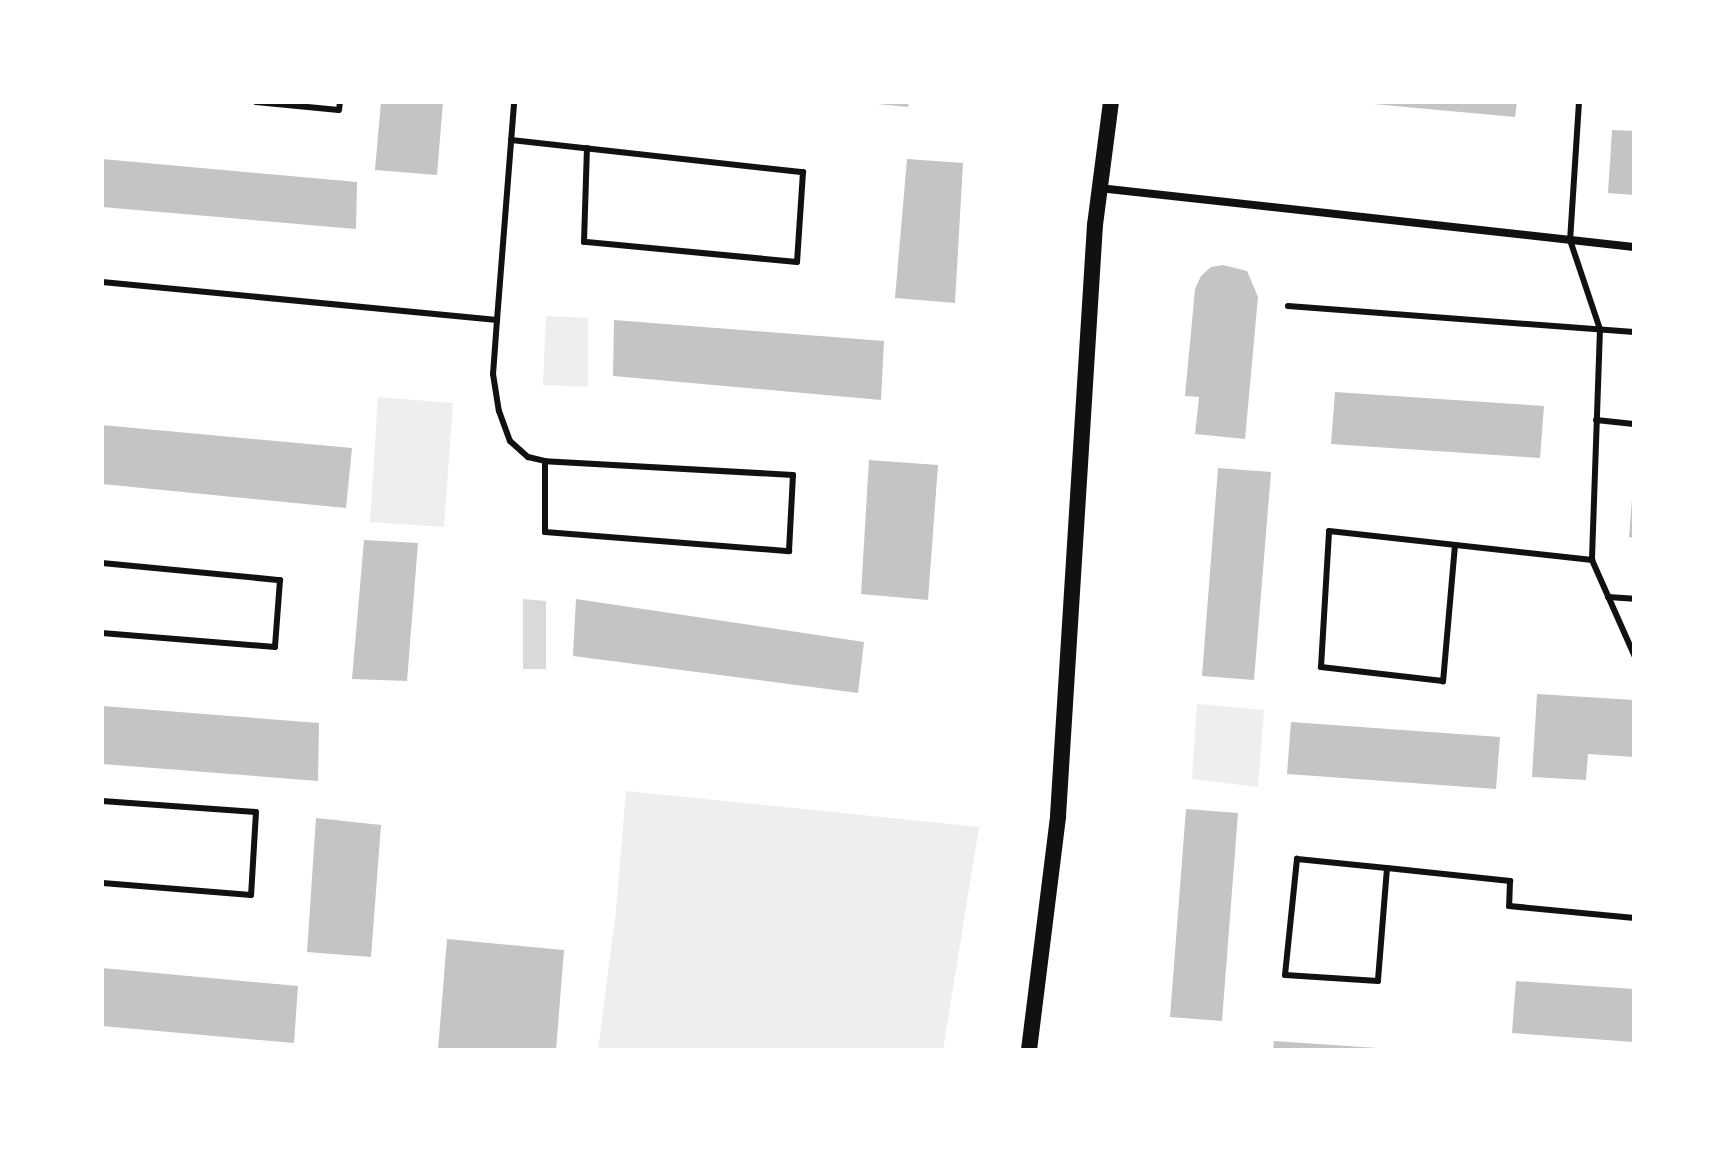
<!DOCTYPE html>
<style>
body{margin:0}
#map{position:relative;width:1736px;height:1152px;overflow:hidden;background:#fff;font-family:"Alegreya Sans",sans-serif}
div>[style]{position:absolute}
.green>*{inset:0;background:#eee}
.water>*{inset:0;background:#d9d9d9}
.building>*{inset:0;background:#c4c4c4}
.service>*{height:6px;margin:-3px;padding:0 3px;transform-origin:3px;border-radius:3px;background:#111}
.minor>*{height:8px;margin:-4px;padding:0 4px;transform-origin:4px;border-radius:4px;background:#111}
.secondary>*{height:16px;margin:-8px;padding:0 8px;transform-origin:8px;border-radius:8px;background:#111}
span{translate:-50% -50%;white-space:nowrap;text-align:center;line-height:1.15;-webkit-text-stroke:8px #fff;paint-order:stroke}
.frame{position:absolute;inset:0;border:104px solid #fff;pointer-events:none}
</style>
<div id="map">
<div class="green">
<div style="clip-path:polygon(546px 316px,588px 318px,588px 387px,543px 385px)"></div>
<div style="clip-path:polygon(378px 397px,453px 403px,444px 527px,370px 522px)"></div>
<div style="clip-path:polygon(1197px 704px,1264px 710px,1258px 787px,1192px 779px)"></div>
<div style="clip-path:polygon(626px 791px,979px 827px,943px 1050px,598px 1050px,616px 911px)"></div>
</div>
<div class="water">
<div style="clip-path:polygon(523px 599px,546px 601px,546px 669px,523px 669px)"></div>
</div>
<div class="building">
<div style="clip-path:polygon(381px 102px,443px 102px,437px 175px,375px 170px)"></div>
<div style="clip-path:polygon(877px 102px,909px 102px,908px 107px,877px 104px)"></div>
<div style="clip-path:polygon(1351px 102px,1517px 102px,1515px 117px)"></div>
<div style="clip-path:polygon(1612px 130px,1634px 131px,1634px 195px,1608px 193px)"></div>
<div style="clip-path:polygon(102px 159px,357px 182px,356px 229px,102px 207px)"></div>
<div style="clip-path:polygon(907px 159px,963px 163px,955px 303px,895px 298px)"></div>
<div style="clip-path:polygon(1223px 265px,1247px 271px,1258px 297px,1245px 439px,1195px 434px,1199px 397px,1185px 396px,1195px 289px,1201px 276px,1211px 267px)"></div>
<div style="clip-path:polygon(614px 320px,884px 341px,881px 400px,613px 376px)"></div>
<div style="clip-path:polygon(1335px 392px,1544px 406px,1540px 458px,1331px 444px)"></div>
<div style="clip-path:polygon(102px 425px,352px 448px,346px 508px,102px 484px)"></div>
<div style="clip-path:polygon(869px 460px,938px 465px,928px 600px,861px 594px)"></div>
<div style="clip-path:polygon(1218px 468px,1271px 472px,1254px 680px,1202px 676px)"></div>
<div style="clip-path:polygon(1632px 499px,1634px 499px,1634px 538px,1629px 537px)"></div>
<div style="clip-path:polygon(364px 540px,418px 543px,407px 681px,352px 679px)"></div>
<div style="clip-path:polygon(576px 599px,864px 642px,858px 693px,573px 656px)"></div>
<div style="clip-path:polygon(1537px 694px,1634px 700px,1634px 757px,1588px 754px,1586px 780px,1532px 777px)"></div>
<div style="clip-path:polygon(102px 706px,319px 723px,318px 781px,102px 764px)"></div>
<div style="clip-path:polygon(1291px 722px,1500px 737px,1496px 789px,1287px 774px)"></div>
<div style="clip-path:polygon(1186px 809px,1238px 813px,1222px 1021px,1170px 1017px)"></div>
<div style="clip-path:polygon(316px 818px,381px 825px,371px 957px,307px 952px)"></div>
<div style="clip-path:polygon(447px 939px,564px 950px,556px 1050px,438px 1050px)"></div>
<div style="clip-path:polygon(102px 968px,298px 986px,294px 1043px,102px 1026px)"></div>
<div style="clip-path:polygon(1516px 981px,1634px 989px,1634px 1042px,1512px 1033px)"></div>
<div style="clip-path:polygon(1274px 1041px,1377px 1048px,1377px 1050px,1273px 1050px)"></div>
</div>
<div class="service">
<div style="left:256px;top:102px;width:83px;rotate:5.5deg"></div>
<div style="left:339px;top:110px;width:8px;rotate:-83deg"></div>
<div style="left:1579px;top:102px;width:138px;rotate:93.7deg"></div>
<div style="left:1570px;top:240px;width:94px;rotate:71.4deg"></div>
<div style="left:1600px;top:329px;width:231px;rotate:92deg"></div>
<div style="left:1592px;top:560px;width:104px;rotate:66.1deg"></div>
<div style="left:511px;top:140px;width:294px;rotate:6.3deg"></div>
<div style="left:803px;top:172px;width:90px;rotate:93.8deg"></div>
<div style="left:797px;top:262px;width:214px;rotate:-174.6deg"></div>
<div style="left:584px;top:242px;width:94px;rotate:-88.2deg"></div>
<div style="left:102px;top:282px;width:397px;rotate:5.5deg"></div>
<div style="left:497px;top:320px;width:219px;rotate:-85.5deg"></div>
<div style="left:1288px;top:306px;width:347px;rotate:4.3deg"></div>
<div style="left:497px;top:320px;width:54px;rotate:94.2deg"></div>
<div style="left:493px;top:374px;width:37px;rotate:81deg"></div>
<div style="left:499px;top:411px;width:32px;rotate:70deg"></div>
<div style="left:510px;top:441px;width:24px;rotate:42deg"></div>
<div style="left:528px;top:457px;width:17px;rotate:13deg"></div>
<div style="left:545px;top:461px;width:71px;rotate:90deg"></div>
<div style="left:545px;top:532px;width:245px;rotate:4.5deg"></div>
<div style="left:789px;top:551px;width:76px;rotate:-87deg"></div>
<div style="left:793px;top:475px;width:248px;rotate:-176.8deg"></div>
<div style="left:1596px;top:420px;width:38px;rotate:6deg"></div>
<div style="left:1455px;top:545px;width:137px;rotate:95deg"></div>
<div style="left:1443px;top:681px;width:123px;rotate:-173.5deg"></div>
<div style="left:1321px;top:667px;width:136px;rotate:-86.6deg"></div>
<div style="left:1329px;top:531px;width:265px;rotate:6.3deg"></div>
<div style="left:102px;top:563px;width:179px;rotate:5.5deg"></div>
<div style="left:280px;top:580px;width:67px;rotate:94.3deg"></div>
<div style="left:275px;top:647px;width:174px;rotate:-175.4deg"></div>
<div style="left:1608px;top:597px;width:26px;rotate:4deg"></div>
<div style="left:102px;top:801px;width:154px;rotate:4.1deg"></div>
<div style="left:256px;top:812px;width:83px;rotate:93.4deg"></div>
<div style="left:251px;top:895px;width:149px;rotate:-175.4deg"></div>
<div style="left:1387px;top:868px;width:113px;rotate:94.6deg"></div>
<div style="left:1378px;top:981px;width:93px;rotate:-176.3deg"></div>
<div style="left:1285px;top:975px;width:117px;rotate:-84.1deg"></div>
<div style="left:1297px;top:859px;width:90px;rotate:5.7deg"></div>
<div style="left:1387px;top:868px;width:124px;rotate:6deg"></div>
<div style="left:1510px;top:881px;width:25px;rotate:92deg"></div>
<div style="left:1509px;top:906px;width:126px;rotate:5.5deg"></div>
</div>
<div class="minor">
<div style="left:1099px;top:188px;width:538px;rotate:6.29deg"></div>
</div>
<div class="secondary">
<div style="left:1029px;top:1050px;width:236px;rotate:-82.9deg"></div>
<div style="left:1058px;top:816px;width:592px;rotate:-86.42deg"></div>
<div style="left:1095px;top:225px;width:124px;rotate:-82.6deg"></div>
</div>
<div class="frame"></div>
</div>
